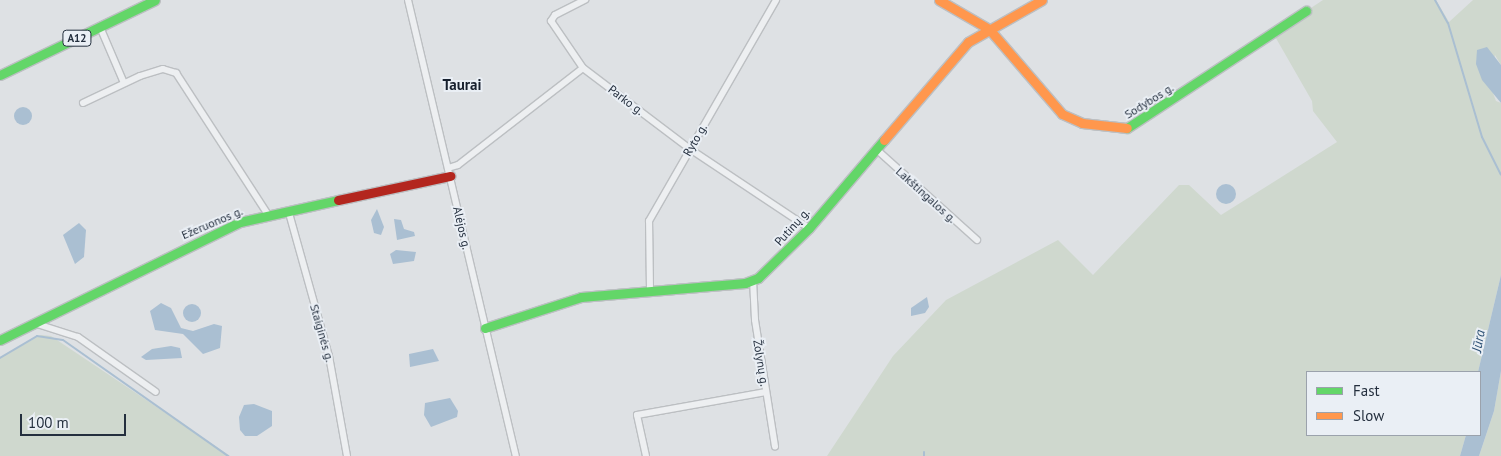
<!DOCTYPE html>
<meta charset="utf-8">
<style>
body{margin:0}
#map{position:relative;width:1501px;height:456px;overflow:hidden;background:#dee1e4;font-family:"PT Sans",sans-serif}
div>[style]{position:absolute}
.green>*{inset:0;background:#cfd8ce}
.water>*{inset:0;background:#aabfd2}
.round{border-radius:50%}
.stream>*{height:2px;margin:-1px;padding:0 1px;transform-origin:1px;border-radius:1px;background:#aabfd2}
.roads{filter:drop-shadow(1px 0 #bcbfc2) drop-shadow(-1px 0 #bcbfc2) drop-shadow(0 1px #bcbfc2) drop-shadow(0 -1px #bcbfc2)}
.street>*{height:6px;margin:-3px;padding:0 3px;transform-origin:3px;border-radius:3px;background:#edeff1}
.fast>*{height:9px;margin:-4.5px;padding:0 4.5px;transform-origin:4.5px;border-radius:4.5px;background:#63d668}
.slow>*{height:9px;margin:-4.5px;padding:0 4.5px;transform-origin:4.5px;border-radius:4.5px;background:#ff974d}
.jam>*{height:9px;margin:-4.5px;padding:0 4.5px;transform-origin:4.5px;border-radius:4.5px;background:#b3261e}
span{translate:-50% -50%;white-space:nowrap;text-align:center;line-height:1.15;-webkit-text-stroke:4px #eaeff5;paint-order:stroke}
.shield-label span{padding:1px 4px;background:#eaeff5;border:1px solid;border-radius:4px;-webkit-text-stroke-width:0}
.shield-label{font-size:11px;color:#242f3e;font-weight:700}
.street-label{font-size:12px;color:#242f3e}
.water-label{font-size:14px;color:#2c5074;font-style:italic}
.quarter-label{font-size:15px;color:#17202e;font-weight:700}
.legend{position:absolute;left:1306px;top:371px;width:175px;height:65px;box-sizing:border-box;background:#eaeff5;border:1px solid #9ba2ac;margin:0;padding:6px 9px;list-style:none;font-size:15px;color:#242f3e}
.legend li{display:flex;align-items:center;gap:10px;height:25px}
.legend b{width:25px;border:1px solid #9ba2ac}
.scale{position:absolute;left:20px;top:414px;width:106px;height:22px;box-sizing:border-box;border:2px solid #242f3e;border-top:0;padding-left:6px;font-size:15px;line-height:18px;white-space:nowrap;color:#242f3e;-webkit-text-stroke:4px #eaeff5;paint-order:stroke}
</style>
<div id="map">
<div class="green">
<div style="clip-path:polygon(1323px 0,1436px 0,1449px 22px,1473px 0,1501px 0,1501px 65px,1495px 55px,1490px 85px,1496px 101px,1501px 103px,1501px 275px,1478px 372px,1307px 372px,1307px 435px,1466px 435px,1460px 456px,827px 456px,893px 356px,946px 300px,1058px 240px,1093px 275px,1179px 185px,1189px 185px,1221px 215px,1337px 142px,1313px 111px,1312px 101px,1273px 33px)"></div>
<div style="clip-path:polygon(41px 335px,51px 336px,230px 456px,0 456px,0 358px)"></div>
<div style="clip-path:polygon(1501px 371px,1501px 456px,1479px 456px,1494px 411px)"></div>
</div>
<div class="water">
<div style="clip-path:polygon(1487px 47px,1501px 65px,1501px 103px,1482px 80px,1476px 64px,1477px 50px)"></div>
<div class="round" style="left:14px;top:107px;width:18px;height:18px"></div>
<div class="round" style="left:1216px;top:184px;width:20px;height:20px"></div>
<div style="clip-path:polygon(377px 209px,384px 227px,381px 235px,374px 233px,371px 220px)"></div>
<div style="clip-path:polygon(394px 219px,401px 220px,404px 229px,414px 232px,415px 236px,397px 240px)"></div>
<div style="clip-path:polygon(79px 223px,86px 230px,84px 257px,75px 264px,63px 235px)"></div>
<div style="clip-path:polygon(396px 250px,416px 252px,414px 261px,393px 264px,390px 254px)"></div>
<div style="clip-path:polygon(1501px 275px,1501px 371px,1494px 411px,1479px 456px,1460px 456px,1466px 435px,1480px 435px,1478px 372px)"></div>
<div style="clip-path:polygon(927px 297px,929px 307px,925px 313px,911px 316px,911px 308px)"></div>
<div style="clip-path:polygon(161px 303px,171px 308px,181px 328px,193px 331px,214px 324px,222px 326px,220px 348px,203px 354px,183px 334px,155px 330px,150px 311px)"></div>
<div class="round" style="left:183px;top:304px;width:18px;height:18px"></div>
<div style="clip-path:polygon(171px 346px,180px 348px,182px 358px,146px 360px,141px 357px,152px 349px)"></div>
<div style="clip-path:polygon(433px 349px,439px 361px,410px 367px,409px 354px)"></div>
<div style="clip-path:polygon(450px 398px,458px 411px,457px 417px,431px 427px,424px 415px,425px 403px)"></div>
<div style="clip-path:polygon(254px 404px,272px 411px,272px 426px,257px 436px,245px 436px,240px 430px,239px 417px,244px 405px)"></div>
</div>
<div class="stream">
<div style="left:1435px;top:0;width:26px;rotate:61deg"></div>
<div style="left:1448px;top:23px;width:119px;rotate:73.4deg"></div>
<div style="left:1482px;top:137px;width:42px;rotate:63.4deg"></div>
<div style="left:0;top:358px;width:43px;rotate:-30.7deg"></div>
<div style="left:37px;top:336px;width:26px;rotate:9deg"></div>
<div style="left:63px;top:340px;width:202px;rotate:35.1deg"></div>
<div style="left:924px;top:452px;width:4px;rotate:90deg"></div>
</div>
<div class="roads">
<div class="street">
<div style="left:408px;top:0;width:469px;rotate:76.7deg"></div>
<div style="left:100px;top:27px;width:61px;rotate:66.8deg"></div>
<div style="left:583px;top:68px;width:57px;rotate:-124.2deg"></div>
<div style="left:551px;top:21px;width:7px;rotate:-56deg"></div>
<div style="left:555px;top:15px;width:34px;rotate:-27deg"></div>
<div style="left:83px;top:103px;width:63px;rotate:-25.3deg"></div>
<div style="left:140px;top:76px;width:24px;rotate:-17deg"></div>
<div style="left:163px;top:69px;width:14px;rotate:17deg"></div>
<div style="left:176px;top:73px;width:171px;rotate:57deg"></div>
<div style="left:876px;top:149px;width:136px;rotate:42deg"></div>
<div style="left:448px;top:168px;width:10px;rotate:-17deg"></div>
<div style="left:458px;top:165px;width:158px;rotate:-37.8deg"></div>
<div style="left:583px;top:68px;width:134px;rotate:37.1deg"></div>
<div style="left:690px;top:149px;width:143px;rotate:33.6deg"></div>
<div style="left:289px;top:213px;width:148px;rotate:74.4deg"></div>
<div style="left:329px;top:356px;width:102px;rotate:79.8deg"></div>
<div style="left:753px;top:280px;width:40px;rotate:87.1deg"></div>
<div style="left:755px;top:320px;width:128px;rotate:81deg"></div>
<div style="left:650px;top:289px;width:68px;rotate:-90.8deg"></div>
<div style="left:649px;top:221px;width:255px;rotate:-60.1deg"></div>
<div style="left:34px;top:323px;width:46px;rotate:17.7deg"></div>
<div style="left:78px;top:337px;width:95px;rotate:35.2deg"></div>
<div style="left:646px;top:456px;width:42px;rotate:-102.4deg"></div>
<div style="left:637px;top:415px;width:131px;rotate:-10.1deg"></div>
</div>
<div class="fast">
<div style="left:0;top:75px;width:172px;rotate:-25.8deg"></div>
<div style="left:1127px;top:128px;width:214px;rotate:-33.2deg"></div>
<div style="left:485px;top:328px;width:101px;rotate:-17.9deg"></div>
<div style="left:581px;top:297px;width:165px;rotate:-4.9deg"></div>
<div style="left:745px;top:283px;width:14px;rotate:-21deg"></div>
<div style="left:758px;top:278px;width:71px;rotate:-44.4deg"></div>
<div style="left:809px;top:228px;width:116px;rotate:-49.6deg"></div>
<div style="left:0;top:340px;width:267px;rotate:-26.2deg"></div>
<div style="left:240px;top:222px;width:100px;rotate:-12.7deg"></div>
</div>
<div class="slow">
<div style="left:939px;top:0;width:58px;rotate:30.1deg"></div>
<div style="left:989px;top:29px;width:112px;rotate:49.3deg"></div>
<div style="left:1062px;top:114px;width:22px;rotate:24deg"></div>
<div style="left:1082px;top:123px;width:45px;rotate:6.3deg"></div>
<div style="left:884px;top:140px;width:129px;rotate:-49.4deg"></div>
<div style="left:968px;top:42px;width:85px;rotate:-29.6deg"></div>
</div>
<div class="jam">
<div style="left:338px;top:200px;width:115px;rotate:-12.1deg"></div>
</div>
</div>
<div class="shield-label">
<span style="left:77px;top:38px">A12</span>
</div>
<div class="street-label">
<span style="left:626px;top:100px;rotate:37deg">Parko g.</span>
<span style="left:1149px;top:101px;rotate:-32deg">Sodybos g.</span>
<span style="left:695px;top:140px;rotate:-60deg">Ryto g.</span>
<span style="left:926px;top:195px;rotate:42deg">Lakštingalos g.</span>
<span style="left:212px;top:223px;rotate:-23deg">Ežeruonos g.</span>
<span style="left:792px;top:227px;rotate:-48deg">Putinų g.</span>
<span style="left:462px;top:228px;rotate:77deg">Alėjos g.</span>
<span style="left:322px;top:333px;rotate:74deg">Staiginės g.</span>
<span style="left:761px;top:363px;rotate:81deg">Žolynų g.</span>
</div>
<div class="water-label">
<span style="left:1478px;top:341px;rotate:-80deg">Jūra</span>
</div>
<div class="quarter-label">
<span style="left:462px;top:85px">Taurai</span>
</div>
<ul class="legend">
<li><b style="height:6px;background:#63d668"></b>Fast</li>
<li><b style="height:6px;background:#ff974d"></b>Slow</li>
</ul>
<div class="scale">100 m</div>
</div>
